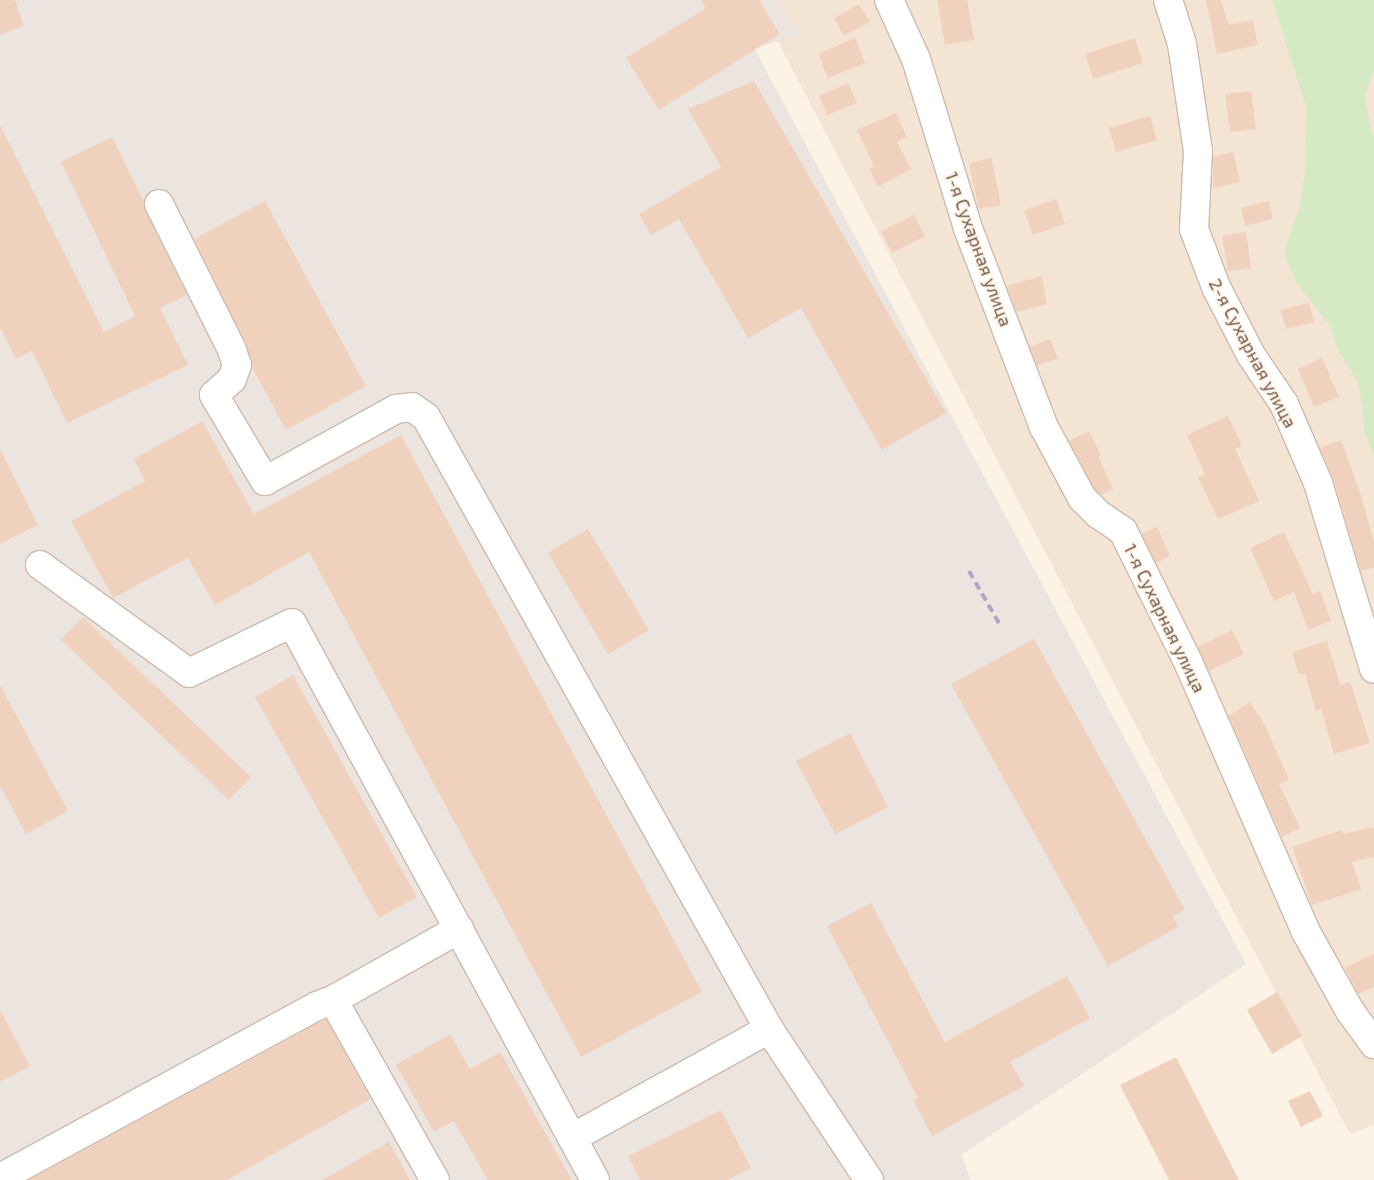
<!DOCTYPE html>
<meta charset="utf-8">
<style>
body{margin:0}
#map{position:relative;width:1374px;height:1180px;overflow:hidden;background:#fcf3e6;font-family:"Exo 2",sans-serif}
div>[style]{position:absolute}
.residential>*{inset:0;background:#f3e4d4}
.industrial>*{inset:0;background:#ece5df}
.green>*{inset:0;background:#d4e9c4}
.building>*{inset:0;background:#f0d1be}
.roads{filter:drop-shadow(1px 0 #cdbaac) drop-shadow(-1px 0 #cdbaac) drop-shadow(0 1px #cdbaac) drop-shadow(0 -1px #cdbaac)}
.minor>*{height:28px;margin:-14px;padding:0 14px;transform-origin:14px;border-radius:14px;background:#fff}
.rail>*{height:4px;margin-top:-2px;transform-origin:0;background:repeating-linear-gradient(90deg,#b5a4c5 0 8px,transparent 0 13px)}
span{translate:-50% -50%;white-space:nowrap;text-align:center;line-height:1.15;-webkit-text-stroke:4.5px #fff7ec;paint-order:stroke}
.street-label{font-size:18px;color:#74594b}
</style>
<div id="map">
<div class="residential">
<div style="clip-path:polygon(756px 0,1374px 0,1374px 1125px,1350px 1134px)"></div>
</div>
<div class="industrial">
<div style="clip-path:polygon(0 0,777px 0,801px 35px,754px 48px,1246px 964px,961px 1155px,971px 1180px,0 1180px)"></div>
</div>
<div class="green">
<div style="clip-path:polygon(1272px 0,1374px 0,1374px 71px,1365px 94px,1369px 120px,1374px 139px,1374px 456px,1364px 432px,1363px 407px,1358px 382px,1337px 348px,1329px 324px,1297px 283px,1285px 257px,1286px 245px,1299px 210px,1305px 171px,1306px 106px)"></div>
</div>
<div class="building">
<div style="clip-path:polygon(0 0,15px 0,24px 26px,0 35px)"></div>
<div style="clip-path:polygon(701px 0,759px 0,780px 34px,659px 110px,626px 58px,706px 8px)"></div>
<div style="clip-path:polygon(937px 0,967px 0,974px 40px,945px 45px)"></div>
<div style="clip-path:polygon(1206px 0,1221px 0,1229px 25px,1253px 20px,1258px 45px,1217px 54px)"></div>
<div style="clip-path:polygon(859px 4px,870px 22px,844px 36px,834px 18px)"></div>
<div style="clip-path:polygon(855px 38px,865px 63px,828px 78px,818px 54px)"></div>
<div style="clip-path:polygon(1135px 38px,1143px 63px,1093px 79px,1085px 54px)"></div>
<div style="clip-path:polygon(754px 81px,946px 413px,882px 450px,801px 308px,748px 338px,679px 219px,651px 235px,639px 214px,721px 167px,688px 109px)"></div>
<div style="clip-path:polygon(848px 83px,857px 103px,827px 115px,819px 96px)"></div>
<div style="clip-path:polygon(1251px 91px,1256px 129px,1230px 132px,1225px 94px)"></div>
<div style="clip-path:polygon(896px 113px,907px 137px,897px 142px,911px 169px,878px 187px,869px 168px,874px 166px,857px 130px)"></div>
<div style="clip-path:polygon(1150px 116px,1157px 140px,1116px 152px,1109px 128px)"></div>
<div style="clip-path:polygon(0 125px,104px 332px,135px 316px,61px 162px,112px 137px,144px 202px,145px 211px,187px 295px,160px 308px,188px 365px,67px 423px,32px 351px,16px 359px,0 328px)"></div>
<div style="clip-path:polygon(1233px 152px,1240px 182px,1213px 188px,1213px 157px)"></div>
<div style="clip-path:polygon(991px 158px,1001px 205px,979px 209px,969px 163px)"></div>
<div style="clip-path:polygon(1056px 199px,1065px 224px,1033px 235px,1024px 210px)"></div>
<div style="clip-path:polygon(265px 201px,366px 386px,286px 430px,252px 367px,246px 343px,194px 239px)"></div>
<div style="clip-path:polygon(1269px 201px,1273px 219px,1245px 226px,1241px 208px)"></div>
<div style="clip-path:polygon(914px 215px,925px 236px,892px 253px,881px 231px)"></div>
<div style="clip-path:polygon(1246px 232px,1251px 268px,1228px 271px,1222px 236px)"></div>
<div style="clip-path:polygon(1042px 276px,1047px 304px,1017px 312px,1007px 286px)"></div>
<div style="clip-path:polygon(1309px 303px,1314px 322px,1286px 329px,1281px 310px)"></div>
<div style="clip-path:polygon(1050px 339px,1058px 358px,1037px 366px,1030px 347px)"></div>
<div style="clip-path:polygon(1322px 358px,1339px 397px,1314px 407px,1298px 369px)"></div>
<div style="clip-path:polygon(1228px 416px,1242px 446px,1235px 449px,1259px 501px,1218px 519px,1198px 477px,1205px 474px,1187px 435px)"></div>
<div style="clip-path:polygon(202px 421px,254px 514px,401px 435px,702px 992px,581px 1057px,309px 552px,215px 605px,188px 558px,113px 598px,71px 521px,145px 481px,134px 459px)"></div>
<div style="clip-path:polygon(1089px 431px,1101px 455px,1098px 456px,1113px 489px,1101px 495px,1095px 489px,1069px 441px)"></div>
<div style="clip-path:polygon(1341px 440px,1361px 495px,1374px 542px,1374px 567px,1361px 571px,1333px 478px,1320px 448px)"></div>
<div style="clip-path:polygon(0 449px,38px 525px,0 544px)"></div>
<div style="clip-path:polygon(1157px 527px,1170px 556px,1156px 563px,1142px 534px)"></div>
<div style="clip-path:polygon(588px 529px,649px 630px,608px 654px,548px 553px)"></div>
<div style="clip-path:polygon(1284px 532px,1313px 594px,1320px 591px,1331px 621px,1308px 630px,1294px 592px,1274px 601px,1250px 548px)"></div>
<div style="clip-path:polygon(83px 617px,251px 777px,229px 800px,61px 640px)"></div>
<div style="clip-path:polygon(1232px 630px,1244px 654px,1209px 671px,1198px 647px)"></div>
<div style="clip-path:polygon(1034px 639px,1185px 910px,1173px 916px,1178px 927px,1108px 966px,951px 684px)"></div>
<div style="clip-path:polygon(1327px 641px,1340px 685px,1350px 682px,1370px 743px,1334px 754px,1321px 709px,1316px 711px,1305px 673px,1299px 674px,1292px 652px)"></div>
<div style="clip-path:polygon(293px 675px,417px 897px,379px 918px,255px 697px)"></div>
<div style="clip-path:polygon(0 685px,68px 811px,26px 834px,0 786px)"></div>
<div style="clip-path:polygon(1250px 702px,1265px 725px,1289px 780px,1279px 784px,1300px 828px,1282px 837px,1229px 716px)"></div>
<div style="clip-path:polygon(850px 733px,888px 807px,835px 834px,796px 761px)"></div>
<div style="clip-path:polygon(1374px 827px,1374px 857px,1352px 862px,1361px 889px,1312px 905px,1292px 847px,1342px 830px,1343px 834px)"></div>
<div style="clip-path:polygon(871px 903px,945px 1042px,1067px 976px,1090px 1018px,1010px 1062px,1024px 1086px,932px 1136px,913px 1100px,918px 1098px,827px 926px)"></div>
<div style="clip-path:polygon(1374px 954px,1374px 987px,1359px 994px,1345px 968px)"></div>
<div style="clip-path:polygon(1277px 992px,1302px 1036px,1272px 1054px,1247px 1010px)"></div>
<div style="clip-path:polygon(0 1010px,30px 1066px,0 1082px)"></div>
<div style="clip-path:polygon(326px 1019px,371px 1099px,227px 1180px,29px 1180px)"></div>
<div style="clip-path:polygon(450px 1034px,470px 1069px,500px 1052px,572px 1180px,488px 1180px,454px 1121px,434px 1132px,396px 1065px)"></div>
<div style="clip-path:polygon(1176px 1057px,1239px 1180px,1169px 1180px,1120px 1085px)"></div>
<div style="clip-path:polygon(1310px 1091px,1323px 1116px,1301px 1127px,1288px 1101px)"></div>
<div style="clip-path:polygon(721px 1110px,751px 1168px,727px 1180px,640px 1180px,628px 1156px)"></div>
<div style="clip-path:polygon(389px 1142px,410px 1180px,322px 1180px)"></div>
</div>
<div class="roads">
<div class="minor">
<div style="left:889px;top:0;width:65px;rotate:65.4deg"></div>
<div style="left:916px;top:59px;width:180px;rotate:72.9deg"></div>
<div style="left:969px;top:231px;width:210px;rotate:69.1deg"></div>
<div style="left:1044px;top:427px;width:81px;rotate:61.8deg"></div>
<div style="left:1082px;top:498px;width:23px;rotate:45deg"></div>
<div style="left:1098px;top:514px;width:30px;rotate:34deg"></div>
<div style="left:1123px;top:531px;width:146px;rotate:63.6deg"></div>
<div style="left:1188px;top:662px;width:295px;rotate:66.4deg"></div>
<div style="left:1306px;top:932px;width:90px;rotate:60.9deg"></div>
<div style="left:1350px;top:1011px;width:41px;rotate:54deg"></div>
<div style="left:1168px;top:0;width:46px;rotate:72.3deg"></div>
<div style="left:1182px;top:44px;width:108px;rotate:81.5deg"></div>
<div style="left:1198px;top:151px;width:78px;rotate:92.9deg"></div>
<div style="left:1194px;top:229px;width:62px;rotate:69.2deg"></div>
<div style="left:1216px;top:287px;width:76px;rotate:62.8deg"></div>
<div style="left:1251px;top:355px;width:59px;rotate:56deg"></div>
<div style="left:1284px;top:404px;width:86px;rotate:66.7deg"></div>
<div style="left:1318px;top:483px;width:194px;rotate:73.2deg"></div>
<div style="left:159px;top:204px;width:163px;rotate:63.4deg"></div>
<div style="left:232px;top:350px;width:16px;rotate:72deg"></div>
<div style="left:237px;top:365px;width:15px;rotate:110deg"></div>
<div style="left:232px;top:379px;width:24px;rotate:138deg"></div>
<div style="left:214px;top:395px;width:100px;rotate:59.3deg"></div>
<div style="left:265px;top:481px;width:149px;rotate:-28.8deg"></div>
<div style="left:396px;top:409px;width:16px;rotate:-7deg"></div>
<div style="left:412px;top:407px;width:17px;rotate:36deg"></div>
<div style="left:426px;top:417px;width:702px;rotate:60.73deg"></div>
<div style="left:769px;top:1029px;width:225px;rotate:151deg"></div>
<div style="left:40px;top:565px;width:184px;rotate:35.9deg"></div>
<div style="left:189px;top:673px;width:114px;rotate:-25.9deg"></div>
<div style="left:292px;top:623px;width:634px;rotate:61.45deg"></div>
<div style="left:333px;top:1000px;width:145px;rotate:-29.4deg"></div>
<div style="left:769px;top:1029px;width:181px;rotate:56.5deg"></div>
<div style="left:0;top:1178px;width:361px;rotate:-28.5deg"></div>
<div style="left:317px;top:1006px;width:17px;rotate:-21deg"></div>
<div style="left:333px;top:1000px;width:207px;rotate:60.5deg"></div>
</div>
</div>
<div class="rail">
<div style="left:969px;top:571px;width:62px;rotate:60.1deg"></div>
</div>
<div class="street-label">
<span style="left:979px;top:249px;rotate:70deg">1-я Сухарная улица</span>
<span style="left:1253px;top:353px;rotate:62deg">2-я Сухарная улица</span>
<span style="left:1165px;top:618px;rotate:64deg">1-я Сухарная улица</span>
</div>
</div>
